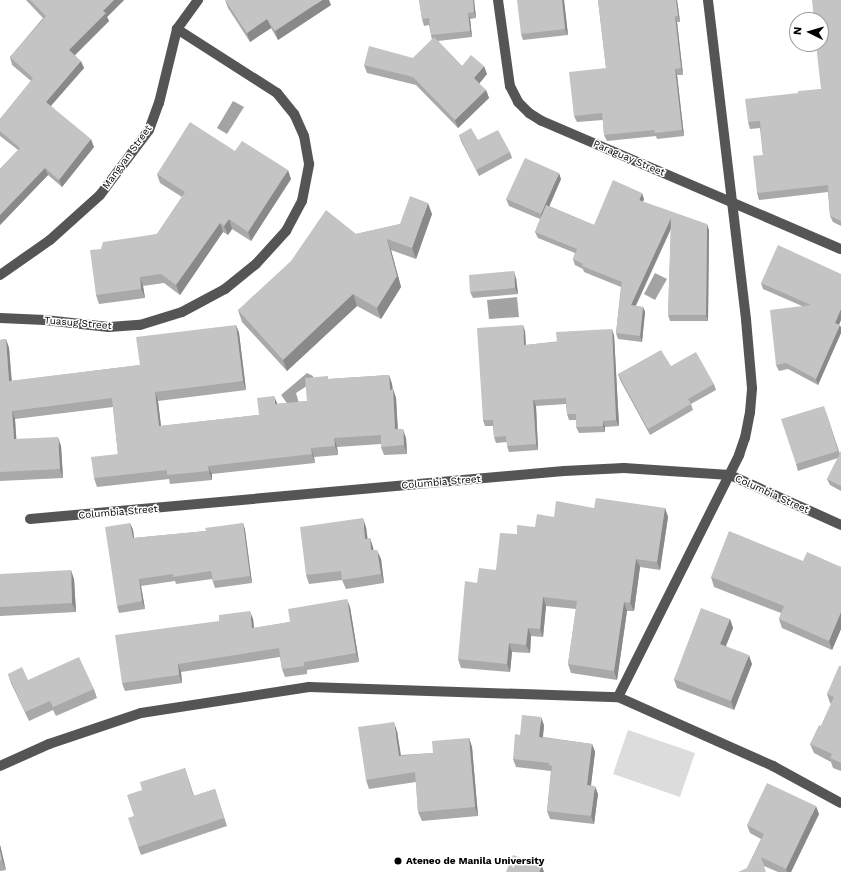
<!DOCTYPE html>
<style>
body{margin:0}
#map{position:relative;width:841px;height:872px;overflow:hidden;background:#fff;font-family:"Work Sans",sans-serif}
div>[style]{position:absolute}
.green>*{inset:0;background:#dcdcdc}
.water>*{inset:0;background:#a3a3a3}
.minor>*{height:10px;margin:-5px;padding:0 5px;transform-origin:5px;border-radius:5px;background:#555}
.wall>*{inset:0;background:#a9a9a9}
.shaded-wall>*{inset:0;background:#898989}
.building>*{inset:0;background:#c4c4c4}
.dots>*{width:11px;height:11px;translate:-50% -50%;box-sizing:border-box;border:2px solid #fff;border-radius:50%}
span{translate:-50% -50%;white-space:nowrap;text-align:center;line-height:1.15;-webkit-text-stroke:3px #fff;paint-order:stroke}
.street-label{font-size:10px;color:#000}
.poi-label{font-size:10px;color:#000;font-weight:700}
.left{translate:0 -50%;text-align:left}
.north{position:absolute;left:789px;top:12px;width:40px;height:40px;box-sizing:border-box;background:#fff;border:1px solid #999;border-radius:50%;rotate:275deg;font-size:11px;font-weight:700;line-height:16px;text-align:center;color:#000}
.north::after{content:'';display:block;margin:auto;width:14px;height:18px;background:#000;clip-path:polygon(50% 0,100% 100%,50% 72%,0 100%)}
</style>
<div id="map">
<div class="green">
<div style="clip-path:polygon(628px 730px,695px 753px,680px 797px,613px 774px)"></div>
</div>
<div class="water">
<div style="clip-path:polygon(233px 101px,244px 107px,227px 134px,217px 128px)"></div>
<div style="clip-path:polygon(655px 273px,667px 279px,655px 300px,644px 294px)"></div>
<div style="clip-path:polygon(517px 297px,519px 317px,489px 319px,487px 300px)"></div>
<div style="clip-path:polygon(307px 373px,313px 376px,313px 382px,296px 393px,299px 403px,289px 406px,281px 395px)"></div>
</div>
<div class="minor">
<div style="left:498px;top:0;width:87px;rotate:82.1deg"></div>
<div style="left:510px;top:86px;width:18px;rotate:63deg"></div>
<div style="left:518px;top:102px;width:16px;rotate:45deg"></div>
<div style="left:529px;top:113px;width:15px;rotate:32deg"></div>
<div style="left:542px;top:121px;width:325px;rotate:23.2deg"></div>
<div style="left:0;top:275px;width:61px;rotate:-35deg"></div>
<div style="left:50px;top:240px;width:67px;rotate:-42deg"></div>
<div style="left:100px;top:195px;width:81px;rotate:-53deg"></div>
<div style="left:149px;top:130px;width:29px;rotate:-70deg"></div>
<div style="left:159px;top:103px;width:76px;rotate:-76.3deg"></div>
<div style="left:177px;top:29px;width:36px;rotate:-54deg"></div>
<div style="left:0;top:318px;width:45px;rotate:2.5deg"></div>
<div style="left:45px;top:320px;width:64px;rotate:6.2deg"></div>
<div style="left:109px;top:327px;width:31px;rotate:-4deg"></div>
<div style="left:140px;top:325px;width:44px;rotate:-17.2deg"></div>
<div style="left:182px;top:312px;width:49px;rotate:-28.1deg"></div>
<div style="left:225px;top:289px;width:40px;rotate:-39deg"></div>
<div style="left:256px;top:264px;width:45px;rotate:-47.7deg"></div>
<div style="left:286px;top:231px;width:34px;rotate:-62deg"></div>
<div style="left:302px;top:201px;width:38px;rotate:-79deg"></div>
<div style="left:309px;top:164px;width:28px;rotate:-100deg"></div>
<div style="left:304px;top:136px;width:24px;rotate:-114deg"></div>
<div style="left:294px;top:114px;width:27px;rotate:-129deg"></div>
<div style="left:277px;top:93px;width:119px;rotate:-147.4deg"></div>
<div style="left:30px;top:519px;width:536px;rotate:-5.14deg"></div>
<div style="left:564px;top:471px;width:60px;rotate:-2.9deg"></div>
<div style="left:624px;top:468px;width:106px;rotate:3.8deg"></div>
<div style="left:730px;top:475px;width:122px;rotate:24.2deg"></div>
<div style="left:618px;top:697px;width:271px;rotate:-63.4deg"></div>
<div style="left:739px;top:455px;width:18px;rotate:-71deg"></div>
<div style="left:745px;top:438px;width:26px;rotate:-79deg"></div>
<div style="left:750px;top:412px;width:24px;rotate:-85deg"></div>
<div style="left:752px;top:388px;width:69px;rotate:-95deg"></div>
<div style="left:746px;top:319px;width:321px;rotate:-96.8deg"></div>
<div style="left:0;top:766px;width:54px;rotate:-24.2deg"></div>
<div style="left:49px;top:744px;width:97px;rotate:-18.6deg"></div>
<div style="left:141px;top:713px;width:170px;rotate:-8.8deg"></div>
<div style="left:309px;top:687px;width:309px;rotate:1.9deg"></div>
<div style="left:618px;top:697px;width:170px;rotate:24deg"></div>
<div style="left:773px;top:766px;width:77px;rotate:28.6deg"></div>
</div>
<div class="wall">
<div style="clip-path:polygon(26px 0,124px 0,107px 17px,109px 21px,75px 55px,84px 68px,51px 106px,94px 147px,62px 187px,48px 175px,0 225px,0 169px,18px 150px,0 136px,0 119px,31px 81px,12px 65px,10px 57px,43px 18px)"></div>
<div style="clip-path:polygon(225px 0,331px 5px,278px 40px,271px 28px,250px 42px,228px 8px)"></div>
<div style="clip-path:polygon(419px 0,474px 0,476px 18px,470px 19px,472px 37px,438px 41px,462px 66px,487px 74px,479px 84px,486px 90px,489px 98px,458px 128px,416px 85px,367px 73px,364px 65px,413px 58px,432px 40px,429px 25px,424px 26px,422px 19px)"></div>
<div style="clip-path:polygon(564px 0,568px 35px,523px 40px,521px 34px)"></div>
<div style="clip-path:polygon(598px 0,677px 0,680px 22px,677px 22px,683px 75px,677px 75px,684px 136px,657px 139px,656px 136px,607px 141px,604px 135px,603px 120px,577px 122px,574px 116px,606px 68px)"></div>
<div style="clip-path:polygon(841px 0,841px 226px,833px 222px,830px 216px,828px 192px,759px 200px,757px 193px,763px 155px,760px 128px,750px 129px,748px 122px,798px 93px,821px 89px)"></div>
<div style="clip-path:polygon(459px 135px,510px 152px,512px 158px,479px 176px,461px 141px)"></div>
<div style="clip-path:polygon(235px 151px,291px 179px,251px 241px,232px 229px,228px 235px,223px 232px,180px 295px,164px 283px,143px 286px,145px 298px,99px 304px,96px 295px,101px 249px,157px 234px,182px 197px,160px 183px,157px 174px)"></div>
<div style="clip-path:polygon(561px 179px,549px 206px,594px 225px,644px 199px,643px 202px,709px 230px,708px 321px,670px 321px,668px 315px,671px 229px,636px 306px,643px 307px,645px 312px,642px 342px,618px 339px,616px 333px,621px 287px,584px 272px,583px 269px,575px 265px,573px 259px,575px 253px,538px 238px,535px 232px,540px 219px,509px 206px,506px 199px)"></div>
<div style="clip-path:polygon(432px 214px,416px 259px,391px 250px,401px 287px,381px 319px,357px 306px,287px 371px,242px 322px,238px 310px,356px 234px,400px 224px)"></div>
<div style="clip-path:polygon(841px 274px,841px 320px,839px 324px,841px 328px,841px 333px,818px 385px,788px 369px,779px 371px,776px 365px,802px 306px,763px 289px,761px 283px)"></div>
<div style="clip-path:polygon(516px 278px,518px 294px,473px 298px,470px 292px)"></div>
<div style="clip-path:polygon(236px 325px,239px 333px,246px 390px,158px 401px,161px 426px,259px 415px,277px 404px,307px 401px,329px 379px,389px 375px,392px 384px,393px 389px,396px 398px,398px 429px,406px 438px,407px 454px,384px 455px,381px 447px,381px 444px,337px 447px,338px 455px,314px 457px,315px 463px,212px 474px,212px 480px,170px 484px,169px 479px,97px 487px,94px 478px,118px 454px,113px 407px,15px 419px,16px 439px,61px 446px,63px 478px,0 481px,0 340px,6px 339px,9px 348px,12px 381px,140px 365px)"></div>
<div style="clip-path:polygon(525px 331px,526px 345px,614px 335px,619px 426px,605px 427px,605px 432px,579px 433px,576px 427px,576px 420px,569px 420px,567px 414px,566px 404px,536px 406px,538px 450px,509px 452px,507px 446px,507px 442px,496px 443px,494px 437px,493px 426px,485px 426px,483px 420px)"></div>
<div style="clip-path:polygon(671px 366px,714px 384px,716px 390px,691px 404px,693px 410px,650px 435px,620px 380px,618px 374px)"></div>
<div style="clip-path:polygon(826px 412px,840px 454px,841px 451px,841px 491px,830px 485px,827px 479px,838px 458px,798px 471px,796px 464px)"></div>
<div style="clip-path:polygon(594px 508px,665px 508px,668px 517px,660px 570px,640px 567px,634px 611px,627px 611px,617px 680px,571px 673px,568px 664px,576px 609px,546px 606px,543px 637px,531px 636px,530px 653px,512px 652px,510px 672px,461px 668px,458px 659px,477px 583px,496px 570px,517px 534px,535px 527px,554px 517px)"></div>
<div style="clip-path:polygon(130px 523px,133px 530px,134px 538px,206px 531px,243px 523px,245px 530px,252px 583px,215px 588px,212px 579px,176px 584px,175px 581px,141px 586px,145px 609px,119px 613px,117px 606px)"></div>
<div style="clip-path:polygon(366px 527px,367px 539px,370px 538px,373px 550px,381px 559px,384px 583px,346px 589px,342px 580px,309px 584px,306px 575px)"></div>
<div style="clip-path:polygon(803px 561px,841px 567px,841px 629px,832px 650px,782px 628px,779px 619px,781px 613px,714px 587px,711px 577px)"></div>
<div style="clip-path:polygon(0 574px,74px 579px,76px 612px,0 616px)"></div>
<div style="clip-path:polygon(350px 607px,359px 662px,307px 670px,307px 674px,285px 677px,282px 669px,280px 657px,181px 672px,182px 683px,125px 691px,122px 683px,253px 619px,254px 628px,290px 622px)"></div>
<div style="clip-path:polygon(730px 619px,733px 628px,726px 646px,752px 664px,734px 710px,677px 688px,674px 679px)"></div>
<div style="clip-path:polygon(841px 666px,841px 771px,833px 768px,831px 762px,814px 753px,810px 744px,821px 726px,831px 704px,830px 703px,827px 694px)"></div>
<div style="clip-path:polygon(8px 674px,28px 680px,94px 689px,97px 698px,56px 716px,53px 710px,29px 721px,11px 683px)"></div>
<div style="clip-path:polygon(544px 725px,543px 737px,592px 744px,595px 752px,591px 785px,598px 794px,594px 824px,550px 819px,547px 811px,551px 771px,516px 767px,513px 759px,520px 735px)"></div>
<div style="clip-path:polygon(397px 731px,401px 755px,433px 753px,469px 738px,472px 747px,478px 816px,422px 821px,418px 812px,416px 782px,369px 789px,366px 780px)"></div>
<div style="clip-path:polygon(185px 768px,194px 796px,215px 789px,227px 826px,141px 855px,138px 847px,134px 816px,142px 790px)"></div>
<div style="clip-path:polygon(819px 814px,791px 872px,778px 872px,764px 866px,747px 868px,761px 839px,750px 833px,747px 825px)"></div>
<div style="clip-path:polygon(0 845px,6px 870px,0 871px)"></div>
</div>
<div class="shaded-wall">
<div style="clip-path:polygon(114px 0,124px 0,107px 17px,109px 21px,72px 58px,69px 50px,103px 11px)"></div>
<div style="clip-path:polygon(322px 0,329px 0,331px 5px,278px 40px,275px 31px)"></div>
<div style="clip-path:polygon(473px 0,474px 0,476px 18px,474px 12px)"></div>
<div style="clip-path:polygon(562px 0,564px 0,568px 35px,565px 29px)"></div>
<div style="clip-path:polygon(676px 0,677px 0,680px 22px,678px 16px)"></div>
<div style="clip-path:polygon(468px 13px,470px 19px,472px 37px,470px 31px)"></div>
<div style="clip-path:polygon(675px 16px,677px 22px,683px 75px,681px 68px)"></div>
<div style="clip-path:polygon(267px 19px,271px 28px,250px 42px,247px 33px)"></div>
<div style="clip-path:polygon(81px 61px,84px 68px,48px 109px,46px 102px)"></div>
<div style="clip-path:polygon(484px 66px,487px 74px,477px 86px,474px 78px)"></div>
<div style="clip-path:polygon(675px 69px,677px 75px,684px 136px,682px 130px)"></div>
<div style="clip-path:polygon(486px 90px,489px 98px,458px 128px,455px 120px)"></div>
<div style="clip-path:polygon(91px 139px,94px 147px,62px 187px,59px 180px)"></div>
<div style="clip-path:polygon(45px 168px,48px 175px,0 225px,0 215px)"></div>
<div style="clip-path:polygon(288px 170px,291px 179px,251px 241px,248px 232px)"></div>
<div style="clip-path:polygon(559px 173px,561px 179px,543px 221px,541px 214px)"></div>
<div style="clip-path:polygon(642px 193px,644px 199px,641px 206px,639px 200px)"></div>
<div style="clip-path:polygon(428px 203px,432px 214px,416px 259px,412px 248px)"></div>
<div style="clip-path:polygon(671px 218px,673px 224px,633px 311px,631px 305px)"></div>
<div style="clip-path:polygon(229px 219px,232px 229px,228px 235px,224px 226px)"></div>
<div style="clip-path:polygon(220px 223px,223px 232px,180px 295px,176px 285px)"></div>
<div style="clip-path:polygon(707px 224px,709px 230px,708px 321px,706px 315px)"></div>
<div style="clip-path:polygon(387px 239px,391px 250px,401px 287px,381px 319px,377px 308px)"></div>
<div style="clip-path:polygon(514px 271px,516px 278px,518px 294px,515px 288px)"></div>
<div style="clip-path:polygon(140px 277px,143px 286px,145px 298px,141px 289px)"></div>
<div style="clip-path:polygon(353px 294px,357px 306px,287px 371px,283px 360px)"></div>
<div style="clip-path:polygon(643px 307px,645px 312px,642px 342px,640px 336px)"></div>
<div style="clip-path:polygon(841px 309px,841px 320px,837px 329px,835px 323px)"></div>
<div style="clip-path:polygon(236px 325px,239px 333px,246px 390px,243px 381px)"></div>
<div style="clip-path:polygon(523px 325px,525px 331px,526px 351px,524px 345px)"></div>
<div style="clip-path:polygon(840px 325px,841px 328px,841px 333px,818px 385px,816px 379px)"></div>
<div style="clip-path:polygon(612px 329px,614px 335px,619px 426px,616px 420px)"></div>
<div style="clip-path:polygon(6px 339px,9px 348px,12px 390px,9px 381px)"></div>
<div style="clip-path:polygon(389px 375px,392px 384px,393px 398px,390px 390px)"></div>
<div style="clip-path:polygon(393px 389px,396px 398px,398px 438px,395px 429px)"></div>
<div style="clip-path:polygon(155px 392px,158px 401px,162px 435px,159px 426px)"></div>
<div style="clip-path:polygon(274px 396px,278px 405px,275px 404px)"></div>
<div style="clip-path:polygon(533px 400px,536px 406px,538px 450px,536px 444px)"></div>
<div style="clip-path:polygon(12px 411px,15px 419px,17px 448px,14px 439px)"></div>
<div style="clip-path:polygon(603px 421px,605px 427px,605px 432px,603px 426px)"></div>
<div style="clip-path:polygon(403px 429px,406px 438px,407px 454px,404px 445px)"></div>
<div style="clip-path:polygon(58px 437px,61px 446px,63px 478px,60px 469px)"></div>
<div style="clip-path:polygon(334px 438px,337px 447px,338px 455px,335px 446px)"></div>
<div style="clip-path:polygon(311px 448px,314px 457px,315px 463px,312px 454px)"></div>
<div style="clip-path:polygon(208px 466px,212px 474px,212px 480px,209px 471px)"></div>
<div style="clip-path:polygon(665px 508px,668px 517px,660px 570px,657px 562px)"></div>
<div style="clip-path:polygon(363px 518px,366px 527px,369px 548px,365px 539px)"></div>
<div style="clip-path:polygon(130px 523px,133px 530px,135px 546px,133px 538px)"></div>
<div style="clip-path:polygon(243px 523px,245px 530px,252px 583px,250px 576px)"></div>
<div style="clip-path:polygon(370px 538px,373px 547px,375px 559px,371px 550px)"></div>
<div style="clip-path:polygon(377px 550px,381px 559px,384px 583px,381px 574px)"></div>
<div style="clip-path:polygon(636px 559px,640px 567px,634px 611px,630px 603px)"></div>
<div style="clip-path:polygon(71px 570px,74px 579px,76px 612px,72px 603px)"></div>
<div style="clip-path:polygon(139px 579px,141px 586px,145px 609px,142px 601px)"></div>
<div style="clip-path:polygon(543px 597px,546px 606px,543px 637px,540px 629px)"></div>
<div style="clip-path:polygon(347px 599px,350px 607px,359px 662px,356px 653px)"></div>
<div style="clip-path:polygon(624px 602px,627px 611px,617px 680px,614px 671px)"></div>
<div style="clip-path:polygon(250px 611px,253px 619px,255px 636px,252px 628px)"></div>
<div style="clip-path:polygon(841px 612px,841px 629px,832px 650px,829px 641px)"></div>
<div style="clip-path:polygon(730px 619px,733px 628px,723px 653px,720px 644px)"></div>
<div style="clip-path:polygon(528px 628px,531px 636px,530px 653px,526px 645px)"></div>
<div style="clip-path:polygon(509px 643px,512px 652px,510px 672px,507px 664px)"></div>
<div style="clip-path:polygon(749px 655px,752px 664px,734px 710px,731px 701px)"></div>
<div style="clip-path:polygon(178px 664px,181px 672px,182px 683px,179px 675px)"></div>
<div style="clip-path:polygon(541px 717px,544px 725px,542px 745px,539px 737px)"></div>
<div style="clip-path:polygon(394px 722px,397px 731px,402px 765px,399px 756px)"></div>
<div style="clip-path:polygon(469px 738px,472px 747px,478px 816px,475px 807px)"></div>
<div style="clip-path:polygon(592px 744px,595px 752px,590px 793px,587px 785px)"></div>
<div style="clip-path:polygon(595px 786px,598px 794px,594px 824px,591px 816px)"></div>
<div style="clip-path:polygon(816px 806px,819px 814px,791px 872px,787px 872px,786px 869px)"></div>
<div style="clip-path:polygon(0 845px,6px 870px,2px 860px,0 851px)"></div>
<div style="clip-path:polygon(542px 866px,544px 872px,539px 872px)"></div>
</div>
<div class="building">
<div style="clip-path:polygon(30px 0,114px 0,103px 11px,106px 13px,69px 50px,81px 61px,46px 102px,91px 139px,59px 180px,45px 168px,0 215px,0 169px,20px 148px,0 131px,0 119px,33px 78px,10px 57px,46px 16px)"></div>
<div style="clip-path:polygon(225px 0,322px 0,275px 31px,267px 19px,247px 33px)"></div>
<div style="clip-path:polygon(419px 0,473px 0,474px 12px,468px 13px,470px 31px,431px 35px,429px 18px,422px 19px)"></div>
<div style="clip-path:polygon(517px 0,562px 0,565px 29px,521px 34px)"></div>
<div style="clip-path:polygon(598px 0,676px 0,678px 16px,675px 16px,681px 68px,675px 69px,682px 130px,655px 133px,654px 130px,604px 135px,602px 113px,574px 116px,569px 72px,606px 68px)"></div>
<div style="clip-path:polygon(812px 0,841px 0,841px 221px,830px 216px,828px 185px,757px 193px,753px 156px,763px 155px,760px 121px,748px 122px,745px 99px,798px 93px,798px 91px,821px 89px,816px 44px,821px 44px,821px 20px,814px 20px)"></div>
<div style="clip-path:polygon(434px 37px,462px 66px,471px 55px,484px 66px,474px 78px,486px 90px,455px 120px,413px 77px,364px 65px,369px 46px,413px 58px)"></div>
<div style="clip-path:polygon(190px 122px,235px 151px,242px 141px,288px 170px,248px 232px,229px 219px,224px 226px,220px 223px,176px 285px,161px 274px,140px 277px,141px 289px,96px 295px,90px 250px,101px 249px,103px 242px,157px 234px,185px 192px,157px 174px)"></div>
<div style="clip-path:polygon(471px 128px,478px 140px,498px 130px,510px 152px,476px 170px,459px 135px)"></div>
<div style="clip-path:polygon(525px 158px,559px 173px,541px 214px,506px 199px)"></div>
<div style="clip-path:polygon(613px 180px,642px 193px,639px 200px,707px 224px,706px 315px,668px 315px,671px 218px,631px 305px,643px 307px,640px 336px,616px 333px,622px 282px,582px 266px,583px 264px,573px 259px,577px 249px,535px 232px,546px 205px,594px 225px)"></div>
<div style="clip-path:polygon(410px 196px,428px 203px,412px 248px,387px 239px,397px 276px,377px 308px,353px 294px,283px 360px,238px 310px,291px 261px,326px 210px,356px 234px,400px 224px)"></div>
<div style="clip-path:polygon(778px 245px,841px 274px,841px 309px,835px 323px,840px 325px,816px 379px,786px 363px,776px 365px,770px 310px,811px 305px,761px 283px)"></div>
<div style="clip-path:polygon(514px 271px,515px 288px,470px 292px,469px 275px)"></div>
<div style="clip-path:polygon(236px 325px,243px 381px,155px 392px,159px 426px,259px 415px,257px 398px,274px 396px,275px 404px,307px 401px,305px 378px,328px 376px,328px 379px,389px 375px,390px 390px,393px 389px,395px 429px,403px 429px,404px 445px,381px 447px,381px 435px,334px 438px,335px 446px,311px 448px,312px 454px,208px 466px,209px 471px,167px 475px,167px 470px,94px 478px,91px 457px,118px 454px,112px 398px,12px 411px,14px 439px,58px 437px,60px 469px,0 472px,0 340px,6px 339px,9px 381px,140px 365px,136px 337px)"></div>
<div style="clip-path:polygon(523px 325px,524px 345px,557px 342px,556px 332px,612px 329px,616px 420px,603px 421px,603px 426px,576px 427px,576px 414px,567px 414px,566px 398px,533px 400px,536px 444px,507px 446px,506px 436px,494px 437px,493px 420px,483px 420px,477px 328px)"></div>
<div style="clip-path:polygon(661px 350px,671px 366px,696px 352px,714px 384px,688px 399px,691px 404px,648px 429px,618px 374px)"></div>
<div style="clip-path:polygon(824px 406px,838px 451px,796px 464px,781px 419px)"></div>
<div style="clip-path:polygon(841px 451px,841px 486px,827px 479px)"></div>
<div style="clip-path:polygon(596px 498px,665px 508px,657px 562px,636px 559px,630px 603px,624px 602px,614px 671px,568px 664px,577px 601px,543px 597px,540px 629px,528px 628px,526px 645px,509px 643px,507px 664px,458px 659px,465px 581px,477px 583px,479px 568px,496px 570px,500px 533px,517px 534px,517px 525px,535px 527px,537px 514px,554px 517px,556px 501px,594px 508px)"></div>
<div style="clip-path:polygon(363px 518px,365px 539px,370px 538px,371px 550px,377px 550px,381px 574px,342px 580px,341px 571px,306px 575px,300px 527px)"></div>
<div style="clip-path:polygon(130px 523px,133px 538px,206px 531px,205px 528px,243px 523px,250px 576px,213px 581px,211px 571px,173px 577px,173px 574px,139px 579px,142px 601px,117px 606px,105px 527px)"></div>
<div style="clip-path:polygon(729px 531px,803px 561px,807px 552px,841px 567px,841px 612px,829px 641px,779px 619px,784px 606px,711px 577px)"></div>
<div style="clip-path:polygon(71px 570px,72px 603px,0 607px,0 574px)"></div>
<div style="clip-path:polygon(347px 599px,356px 653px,304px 662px,304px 666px,282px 669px,279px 648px,178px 664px,179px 675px,122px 683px,115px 635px,219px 621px,219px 615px,250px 611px,252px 628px,290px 622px,288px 609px)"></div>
<div style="clip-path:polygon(701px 608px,730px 619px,720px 644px,749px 655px,731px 701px,674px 679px)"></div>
<div style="clip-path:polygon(79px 657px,94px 689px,53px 707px,50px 701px,25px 712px,8px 674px,22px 667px,28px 680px)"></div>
<div style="clip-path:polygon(839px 666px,841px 666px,841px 763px,830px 758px,832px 754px,810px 744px,819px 725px,821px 726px,834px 697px,827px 694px)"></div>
<div style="clip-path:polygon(522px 715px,541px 717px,539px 737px,592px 744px,587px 785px,595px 786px,591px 816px,547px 811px,552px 766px,549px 765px,550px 763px,513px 759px,515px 734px,520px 735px)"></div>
<div style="clip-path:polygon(394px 722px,399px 756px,433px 753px,432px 741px,469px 738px,475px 807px,418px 812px,415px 772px,366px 780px,358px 727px)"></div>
<div style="clip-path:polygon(185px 768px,193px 796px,215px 789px,224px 818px,138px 847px,128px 818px,134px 816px,127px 795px,142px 790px,140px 782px)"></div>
<div style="clip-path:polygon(767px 783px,816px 806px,786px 869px,761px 857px,766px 872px,738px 872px,747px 868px,764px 834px,747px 825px)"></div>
<div style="clip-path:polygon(0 851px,2px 860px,0 861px)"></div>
<div style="clip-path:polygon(513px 855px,542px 866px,539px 872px,506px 872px)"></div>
</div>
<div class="dots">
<div style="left:398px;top:861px;background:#000"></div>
</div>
<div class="street-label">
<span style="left:127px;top:157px;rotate:-54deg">Mangyan Street</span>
<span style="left:629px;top:158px;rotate:23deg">Paraguay Street</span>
<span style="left:78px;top:323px;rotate:5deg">Tuasug Street</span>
<span style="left:441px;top:482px;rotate:-5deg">Columbia Street</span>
<span style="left:772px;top:494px;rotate:24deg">Columbia Street</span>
<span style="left:118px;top:512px;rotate:-5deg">Columbia Street</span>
</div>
<div class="poi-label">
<span class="left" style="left:406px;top:861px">Ateneo de Manila University</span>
</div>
<div class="north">N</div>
</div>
